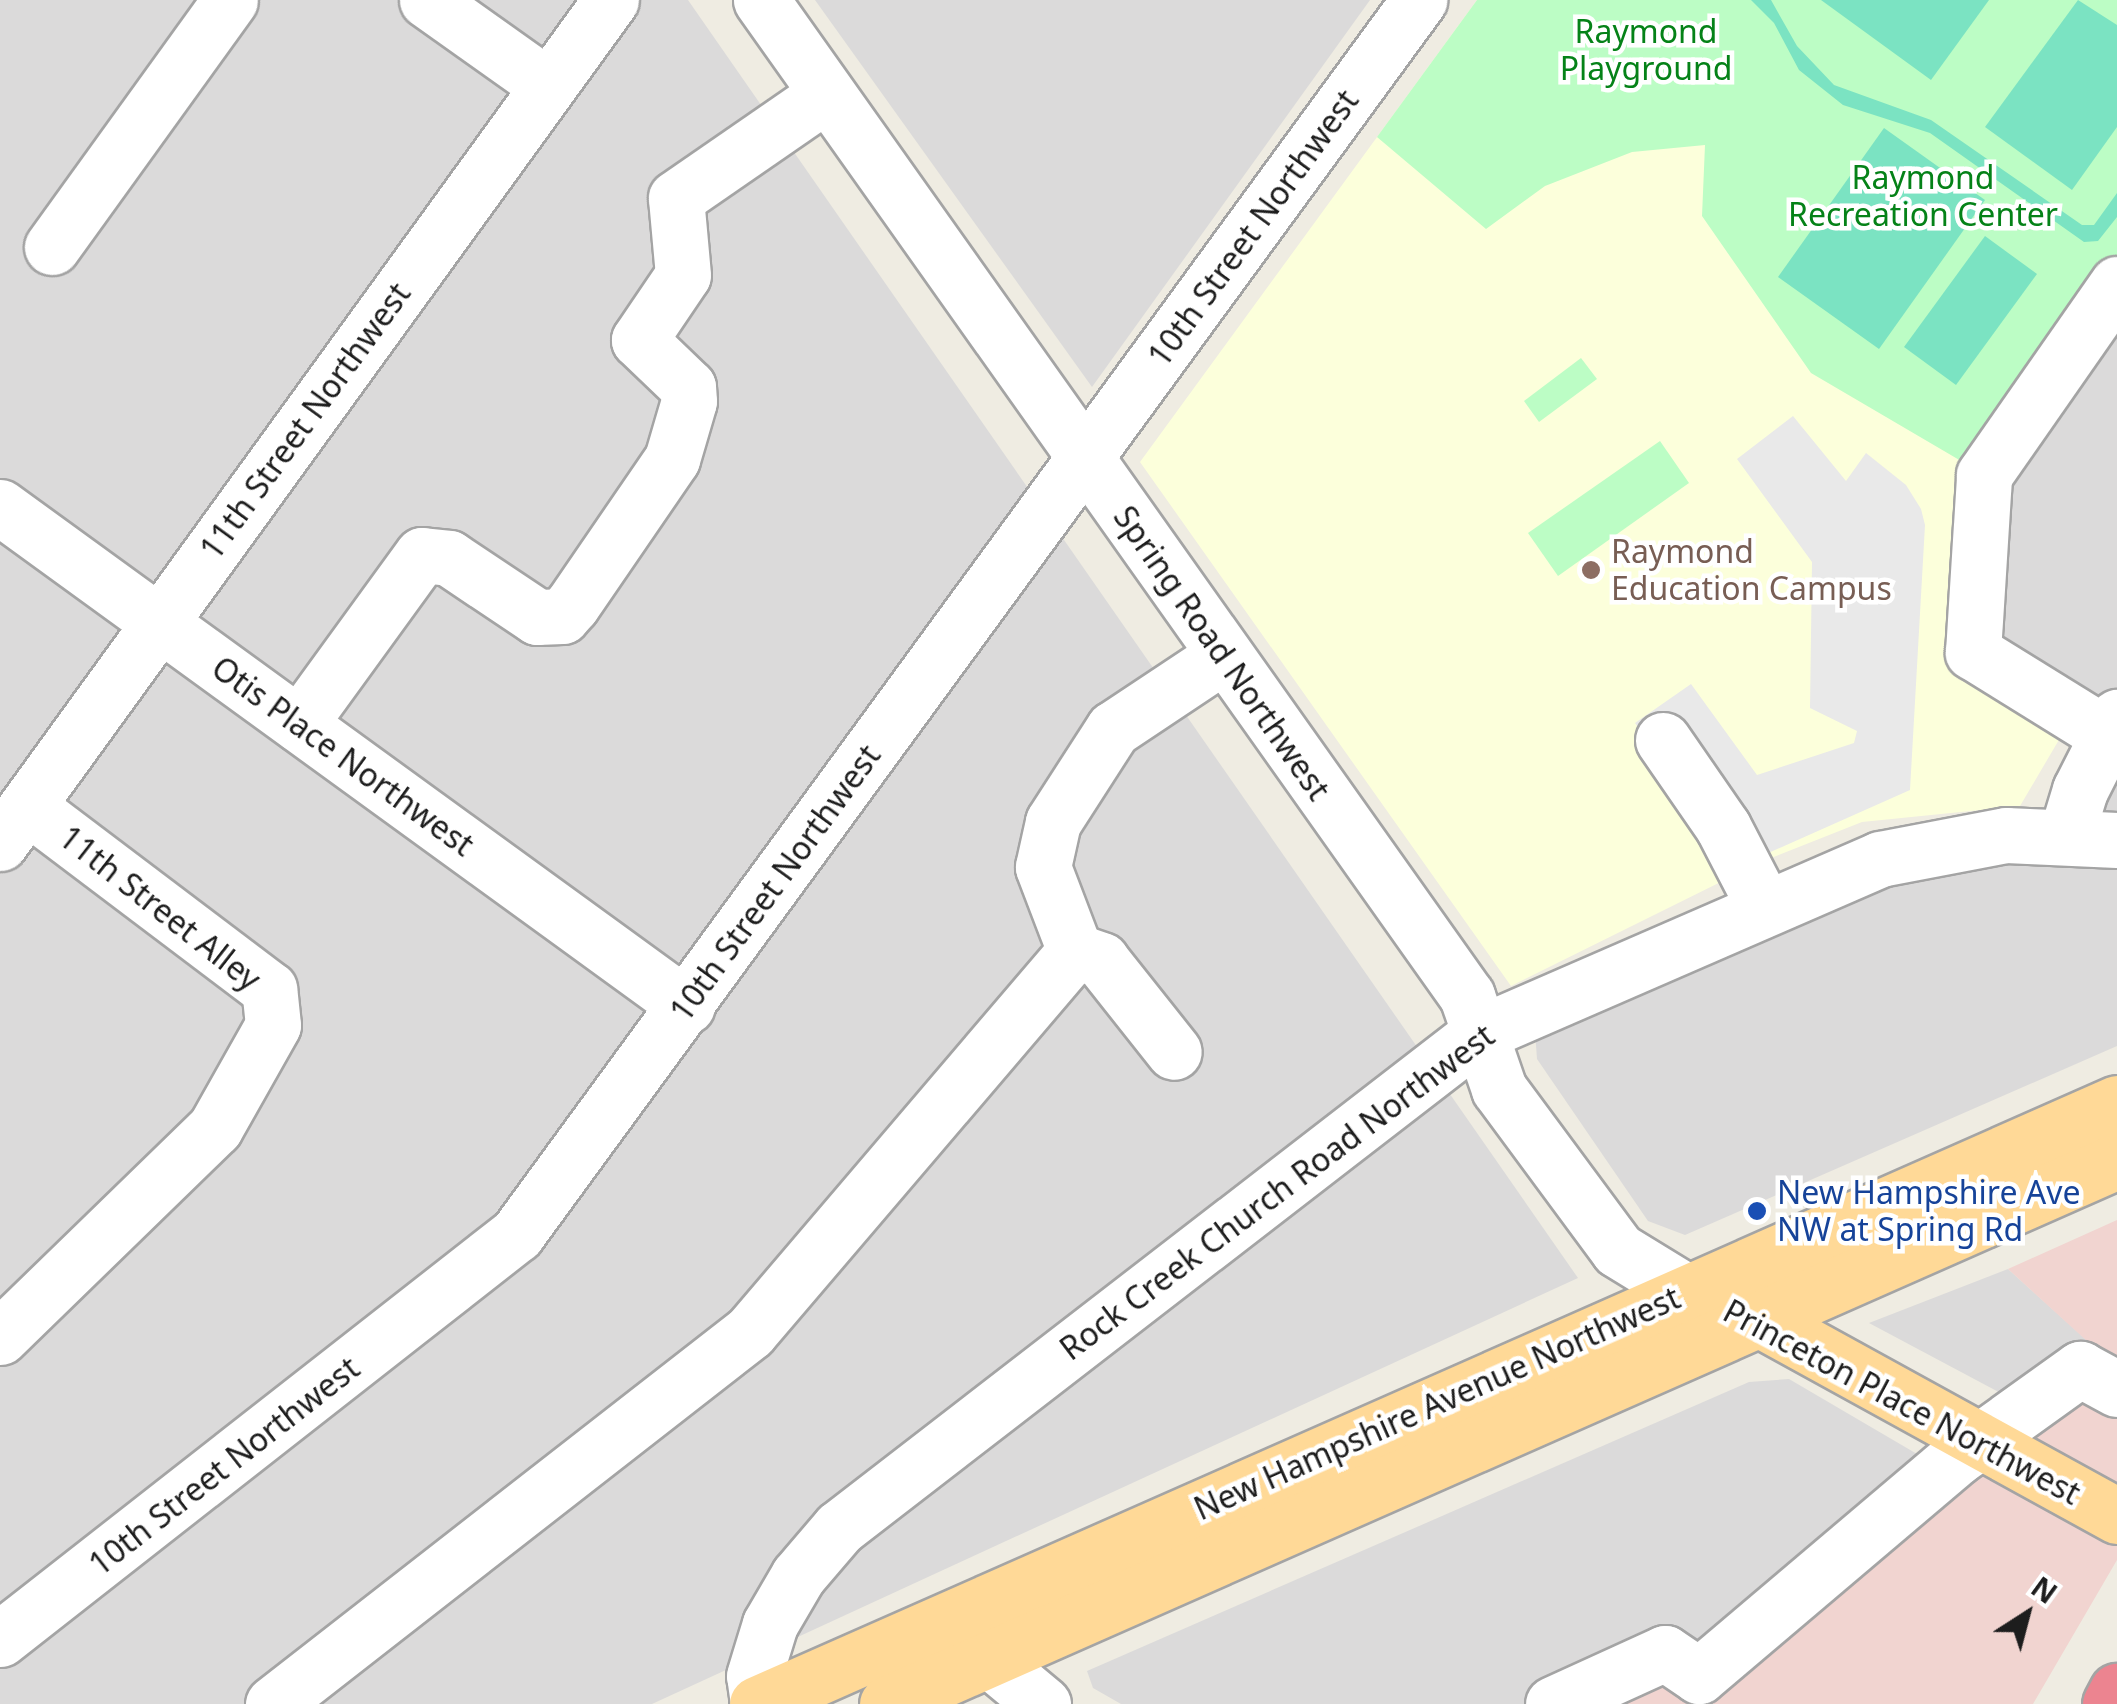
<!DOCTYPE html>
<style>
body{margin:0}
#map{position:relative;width:2117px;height:1704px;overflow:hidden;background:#efece2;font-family:"Noto Sans",sans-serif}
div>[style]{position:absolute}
.residential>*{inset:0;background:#dbdada}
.commercial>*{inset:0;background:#f1d4d0}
.education>*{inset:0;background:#fcffdb}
.park>*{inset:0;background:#bcfdc5}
.pitch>*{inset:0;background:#7be3c2}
.parking>*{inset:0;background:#e9e9e9}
.roads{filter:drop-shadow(2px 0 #a4a4a4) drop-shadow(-2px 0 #a4a4a4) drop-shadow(0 2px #a4a4a4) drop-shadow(0 -2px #a4a4a4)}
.minor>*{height:55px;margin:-27.5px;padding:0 27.5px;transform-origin:27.5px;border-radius:27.5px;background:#fff}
.major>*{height:55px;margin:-27.5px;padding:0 27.5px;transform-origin:27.5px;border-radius:27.5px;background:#ffd997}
.highway>*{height:55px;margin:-27.5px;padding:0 27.5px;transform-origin:27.5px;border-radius:27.5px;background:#ec8490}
.dots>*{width:28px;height:28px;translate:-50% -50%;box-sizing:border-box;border:5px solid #fff;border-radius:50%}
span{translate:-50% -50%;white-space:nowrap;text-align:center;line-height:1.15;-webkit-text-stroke:9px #fff;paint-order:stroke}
.park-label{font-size:32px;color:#058218}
.street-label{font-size:32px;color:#1d1d1d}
.education-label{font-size:32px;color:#785e54}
.left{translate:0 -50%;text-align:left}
.transit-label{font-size:32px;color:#164399}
.north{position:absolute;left:1977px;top:1564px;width:100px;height:100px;-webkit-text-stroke:8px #fff;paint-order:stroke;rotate:36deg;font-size:28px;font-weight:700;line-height:40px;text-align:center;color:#1d1d1d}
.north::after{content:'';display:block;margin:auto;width:35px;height:45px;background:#1d1d1d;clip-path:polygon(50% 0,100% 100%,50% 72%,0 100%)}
</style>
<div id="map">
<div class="residential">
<div style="clip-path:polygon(0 0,688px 0,1578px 1278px,652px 1704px,0 1704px)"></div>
<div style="clip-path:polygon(815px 0,1370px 0,1092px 387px)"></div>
<div style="clip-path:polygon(2117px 261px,2117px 815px,2099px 810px,2063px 733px,1959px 672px,1973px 468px)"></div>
<div style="clip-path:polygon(2117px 858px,2117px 1046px,1685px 1235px,1648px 1221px,1537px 1059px,1535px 1031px,1822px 901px,1958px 859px)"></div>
<div style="clip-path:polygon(2008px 1269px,2089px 1342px,2008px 1397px,1869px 1323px)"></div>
<div style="clip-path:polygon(1789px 1379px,1958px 1478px,1693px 1687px,1580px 1704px,1121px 1704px,1093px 1688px,1087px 1671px,1749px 1382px)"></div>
</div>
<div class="commercial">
<div style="clip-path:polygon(2117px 1220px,2117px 1560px,2033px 1704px,1580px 1704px,1659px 1666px,1693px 1687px,2008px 1397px,2088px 1342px,2008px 1269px)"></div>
</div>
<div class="education">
<div style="clip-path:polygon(1477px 0,2117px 0,1973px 468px,1959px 672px,2063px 733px,2020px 806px,1862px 822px,1761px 862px,1511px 986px,1140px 462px)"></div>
</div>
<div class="park">
<div style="clip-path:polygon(1477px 0,2117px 0,2117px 261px,1973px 468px,1811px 373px,1702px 216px,1705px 145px,1632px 152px,1545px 186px,1486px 229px,1377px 137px)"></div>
<div style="clip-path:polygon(1581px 358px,1597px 379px,1539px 422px,1524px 401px)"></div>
<div style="clip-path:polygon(1660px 441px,1689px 483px,1558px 576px,1528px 533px)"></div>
</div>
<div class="pitch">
<div style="clip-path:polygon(1751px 0,1771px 0,1797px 46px,1834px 85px,1931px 120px,2082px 225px,2094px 225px,2117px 193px,2117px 217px,2098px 241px,2084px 242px,1930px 133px,1843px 105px,1799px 70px,1774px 23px)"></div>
<div style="clip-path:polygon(1821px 0,1989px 0,1931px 80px)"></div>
<div style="clip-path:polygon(2078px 0,2117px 25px,2117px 127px,2072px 190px,1985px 127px)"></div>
<div style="clip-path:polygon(1884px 128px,1985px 200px,1879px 349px,1778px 277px)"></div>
<div style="clip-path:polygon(1985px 236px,2037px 274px,1956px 385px,1904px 347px)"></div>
</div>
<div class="parking">
<div style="clip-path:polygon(1793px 416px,1846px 481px,1866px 453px,1906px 485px,1921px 509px,1925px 525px,1910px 790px,1730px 870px,1695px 803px,1635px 723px,1691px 684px,1757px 775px,1854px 743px,1857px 731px,1810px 708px,1812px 562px,1737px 459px)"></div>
</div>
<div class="roads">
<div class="minor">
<div style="left:427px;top:0;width:148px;rotate:35.4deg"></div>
<div style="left:761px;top:0;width:1221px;rotate:54.67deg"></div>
<div style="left:1467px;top:996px;width:98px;rotate:71deg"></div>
<div style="left:1499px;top:1089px;width:200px;rotate:53.5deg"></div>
<div style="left:1618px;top:1250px;width:79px;rotate:31.5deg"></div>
<div style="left:1685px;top:1291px;width:44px;rotate:21.3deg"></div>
<div style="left:52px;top:247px;width:304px;rotate:-54.2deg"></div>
<div style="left:0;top:507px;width:849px;rotate:35.99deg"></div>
<div style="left:299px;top:724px;width:209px;rotate:-54deg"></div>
<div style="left:422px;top:555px;width:27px;rotate:6deg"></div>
<div style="left:449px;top:558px;width:106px;rotate:33.8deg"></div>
<div style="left:537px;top:617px;width:25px;rotate:-2deg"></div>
<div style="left:562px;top:616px;width:15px;rotate:-48deg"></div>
<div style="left:572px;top:605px;width:177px;rotate:-55.6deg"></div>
<div style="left:672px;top:459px;width:60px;rotate:-73.7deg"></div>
<div style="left:689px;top:401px;width:14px;rotate:-94deg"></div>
<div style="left:688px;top:387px;width:68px;rotate:-136.2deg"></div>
<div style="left:639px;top:340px;width:78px;rotate:-55.9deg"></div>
<div style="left:683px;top:275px;width:77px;rotate:-95.2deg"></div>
<div style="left:676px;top:198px;width:183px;rotate:-34.6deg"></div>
<div style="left:2107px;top:735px;width:158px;rotate:-148.2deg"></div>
<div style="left:1973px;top:652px;width:177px;rotate:-86.4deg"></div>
<div style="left:1984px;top:475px;width:233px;rotate:-55.1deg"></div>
<div style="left:1663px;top:740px;width:106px;rotate:55.4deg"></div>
<div style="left:1723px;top:827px;width:89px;rotate:62.6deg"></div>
<div style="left:2066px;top:836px;width:48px;rotate:-73.1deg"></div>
<div style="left:2080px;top:790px;width:82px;rotate:-63.1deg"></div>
<div style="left:0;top:843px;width:1041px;rotate:-54.07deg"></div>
<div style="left:1075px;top:951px;width:90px;rotate:-110.9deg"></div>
<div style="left:1043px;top:867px;width:46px;rotate:-77.5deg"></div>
<div style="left:1053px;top:822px;width:111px;rotate:-57.2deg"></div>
<div style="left:1113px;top:729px;width:132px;rotate:-33.6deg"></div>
<div style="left:0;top:1337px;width:300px;rotate:-44.2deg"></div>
<div style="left:215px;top:1128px;width:118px;rotate:-60.6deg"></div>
<div style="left:273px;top:1025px;width:36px;rotate:-96deg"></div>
<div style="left:269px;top:989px;width:303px;rotate:-142.9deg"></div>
<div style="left:966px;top:1618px;width:48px;rotate:60.3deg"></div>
<div style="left:990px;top:1660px;width:69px;rotate:39.7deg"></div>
<div style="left:0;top:1639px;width:657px;rotate:-38.07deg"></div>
<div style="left:517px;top:1234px;width:1529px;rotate:-53.83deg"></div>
<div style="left:758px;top:1703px;width:27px;rotate:-98deg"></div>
<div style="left:754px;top:1676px;width:54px;rotate:-72.9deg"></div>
<div style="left:770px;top:1624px;width:56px;rotate:-59.7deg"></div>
<div style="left:798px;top:1576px;width:63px;rotate:-49.5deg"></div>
<div style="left:839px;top:1528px;width:810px;rotate:-37.68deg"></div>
<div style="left:1480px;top:1033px;width:436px;rotate:-23.5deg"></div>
<div style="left:1880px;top:859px;width:128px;rotate:-10.8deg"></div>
<div style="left:2006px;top:835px;width:111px;rotate:2.6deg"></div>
<div style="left:273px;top:1704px;width:605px;rotate:-37.95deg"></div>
<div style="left:750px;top:1332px;width:501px;rotate:-49.54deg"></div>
<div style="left:1075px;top:951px;width:28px;rotate:19deg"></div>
<div style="left:1101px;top:960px;width:117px;rotate:51.6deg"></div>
<div style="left:1553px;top:1704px;width:123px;rotate:-24.5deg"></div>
<div style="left:1665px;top:1653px;width:41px;rotate:34.1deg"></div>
<div style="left:1699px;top:1676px;width:337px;rotate:-40.3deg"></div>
<div style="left:1956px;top:1458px;width:153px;rotate:-35.7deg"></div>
<div style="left:2080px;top:1369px;width:42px;rotate:28.4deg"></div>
</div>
<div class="major">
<div style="left:1759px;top:1319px;width:409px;rotate:28.8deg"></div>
<div style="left:757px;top:1704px;width:1487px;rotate:-23.84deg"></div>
<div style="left:887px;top:1704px;width:1345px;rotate:-23.82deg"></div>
</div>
<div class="highway">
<div style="left:2110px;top:1704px;width:15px;rotate:-62deg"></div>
</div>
</div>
<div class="dots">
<div style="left:1591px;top:570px;background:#8d6e63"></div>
<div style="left:1757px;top:1211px;background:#1a4fb4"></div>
</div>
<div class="park-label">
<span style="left:1646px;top:50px">Raymond<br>Playground</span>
<span style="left:1923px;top:196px">Raymond<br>Recreation Center</span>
</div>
<div class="street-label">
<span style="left:1253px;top:228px;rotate:-54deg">10th Street Northwest</span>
<span style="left:305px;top:421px;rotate:-54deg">11th Street Northwest</span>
<span style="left:1222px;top:653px;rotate:55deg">Spring Road Northwest</span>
<span style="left:343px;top:756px;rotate:36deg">Otis Place Northwest</span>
<span style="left:775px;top:883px;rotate:-54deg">10th Street Northwest</span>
<span style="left:160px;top:908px;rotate:38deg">11th Street Alley</span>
<span style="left:1277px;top:1192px;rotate:-37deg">Rock Creek Church Road Northwest</span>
<span style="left:1902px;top:1402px;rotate:28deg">Princeton Place Northwest</span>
<span style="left:1437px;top:1403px;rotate:-24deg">New Hampshire Avenue Northwest</span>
<span style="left:224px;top:1466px;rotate:-38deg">10th Street Northwest</span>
</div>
<div class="education-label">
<span class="left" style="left:1611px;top:570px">Raymond<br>Education Campus</span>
</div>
<div class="transit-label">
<span class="left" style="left:1777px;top:1211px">New Hampshire Ave<br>NW at Spring Rd</span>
</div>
<div class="north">N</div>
</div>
